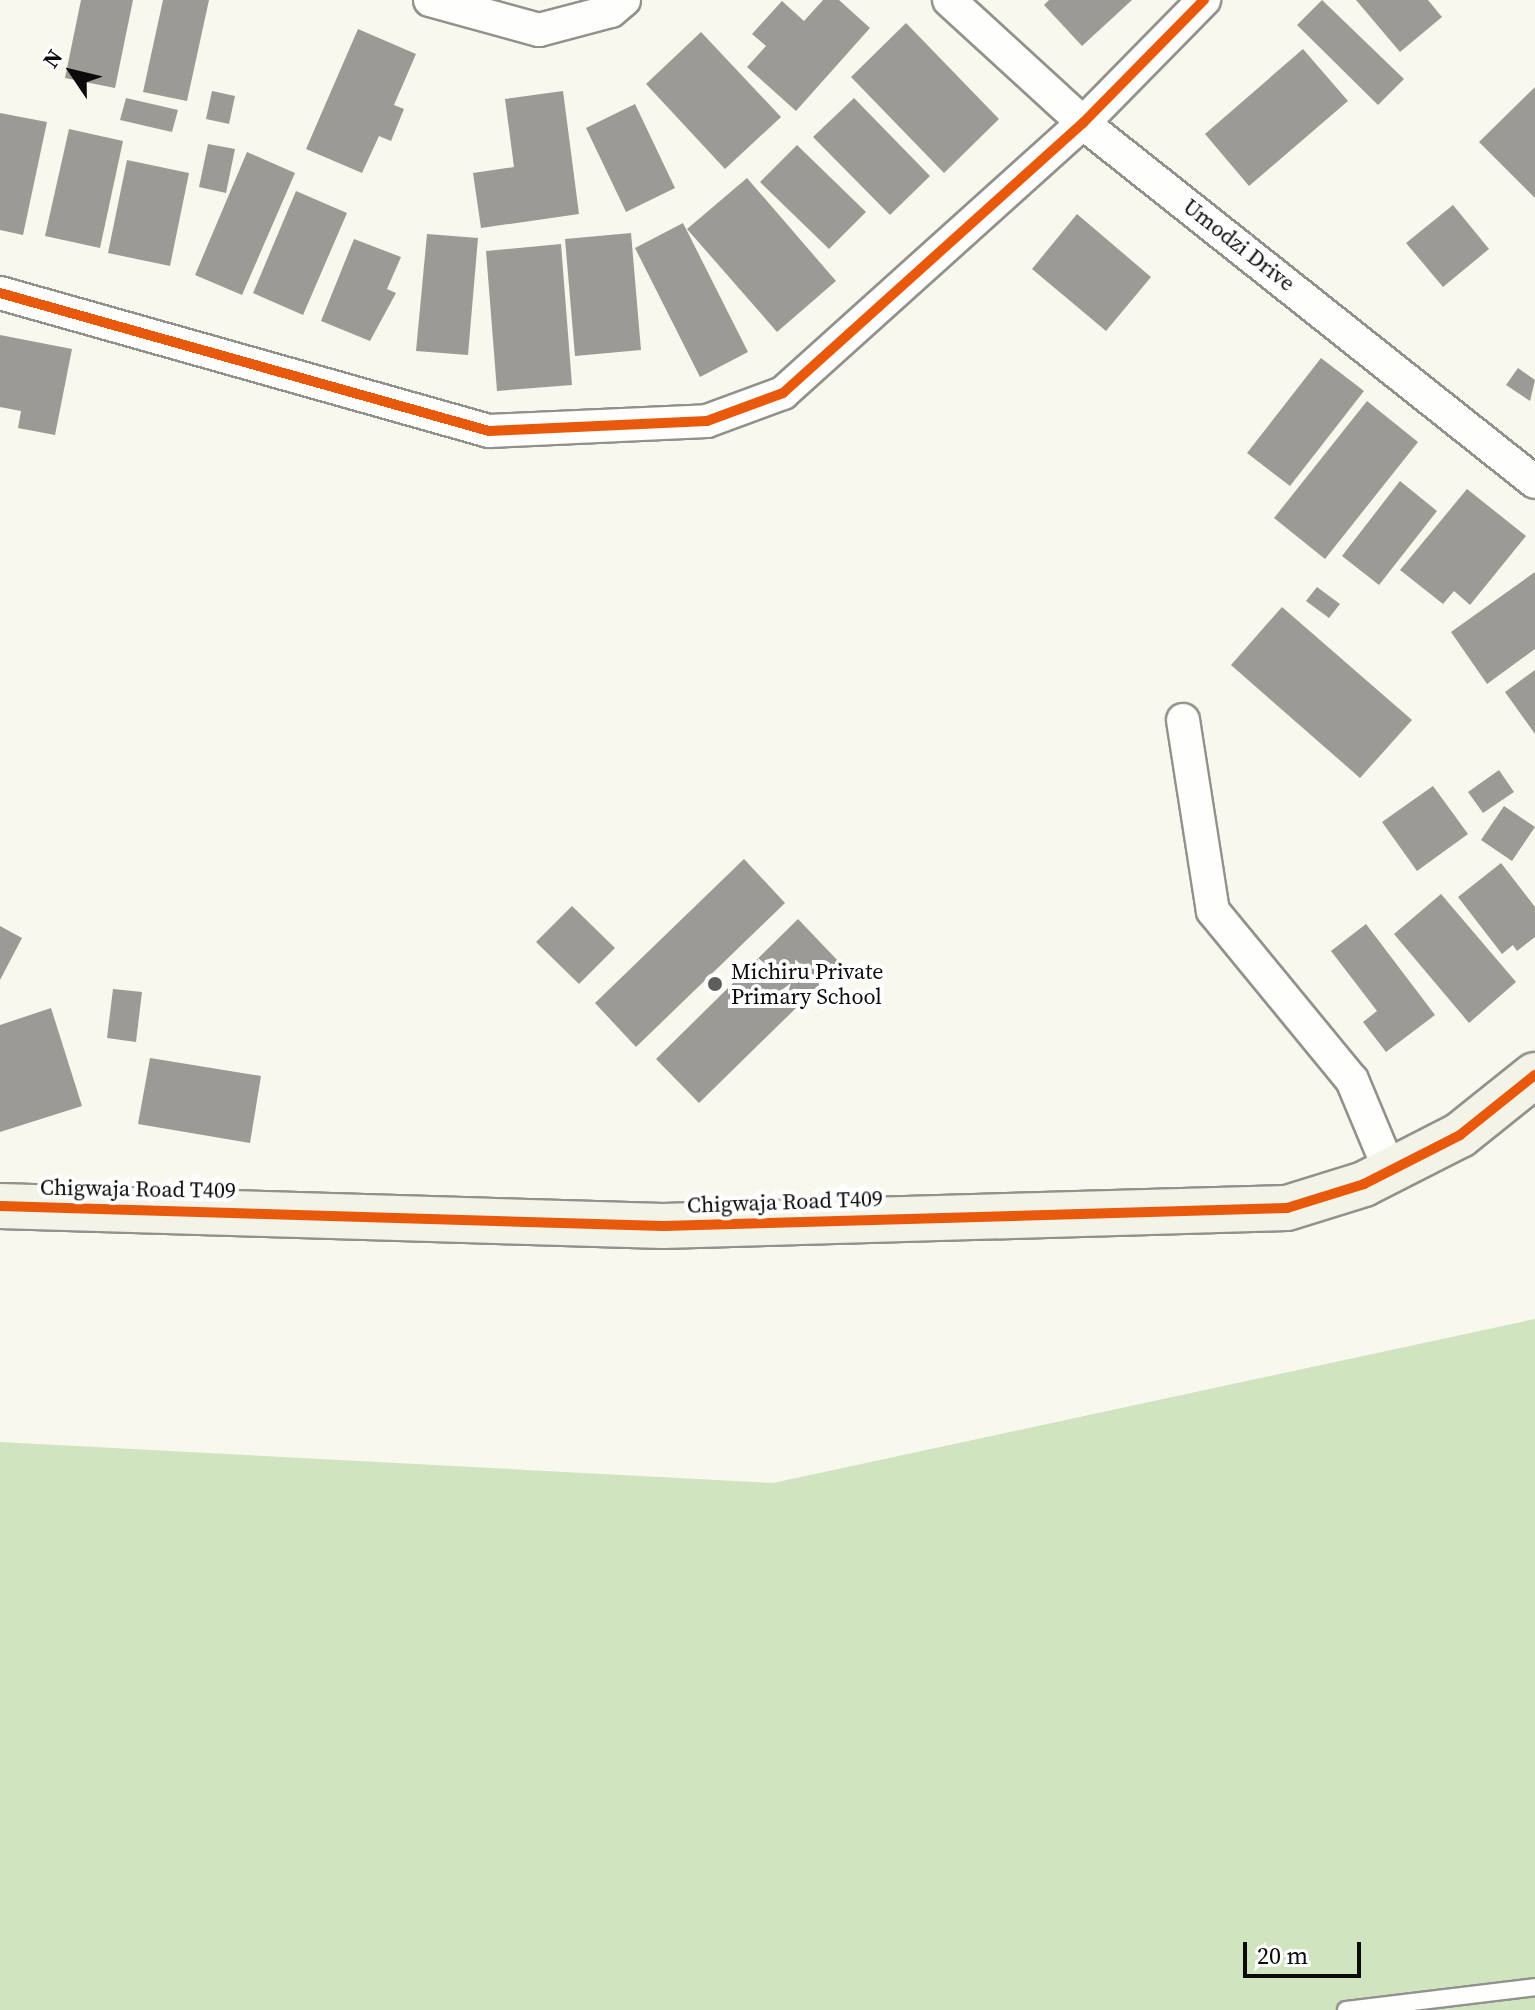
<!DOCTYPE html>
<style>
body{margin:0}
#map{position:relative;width:1535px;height:2010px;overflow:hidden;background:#f9f8ee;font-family:"Source Serif 4",serif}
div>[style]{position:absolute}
.forest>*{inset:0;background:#cfe4bf}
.building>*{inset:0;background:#9c9a95}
.roads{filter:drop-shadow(2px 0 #92928d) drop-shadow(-2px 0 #92928d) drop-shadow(0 2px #92928d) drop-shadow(0 -2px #92928d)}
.lane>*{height:16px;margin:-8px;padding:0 8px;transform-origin:8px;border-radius:8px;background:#fefefc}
.street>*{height:32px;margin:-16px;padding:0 16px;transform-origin:16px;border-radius:16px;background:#fefefc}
.secondary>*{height:44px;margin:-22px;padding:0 22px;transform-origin:22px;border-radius:22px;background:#f3f3e8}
.cycleway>*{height:10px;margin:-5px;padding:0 5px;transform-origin:5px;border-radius:5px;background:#e8590c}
.dots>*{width:22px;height:22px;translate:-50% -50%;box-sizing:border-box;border:4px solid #fff;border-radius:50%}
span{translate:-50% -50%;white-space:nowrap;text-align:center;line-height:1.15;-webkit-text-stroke:8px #fff;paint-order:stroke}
.street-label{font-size:22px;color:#0b0b0b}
.poi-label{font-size:22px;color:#0b0b0b}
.left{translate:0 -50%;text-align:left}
.north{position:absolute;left:32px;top:32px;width:80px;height:80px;-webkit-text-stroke:6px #fff;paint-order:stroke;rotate:305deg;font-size:22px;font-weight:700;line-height:32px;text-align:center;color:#0b0b0b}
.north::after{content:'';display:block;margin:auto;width:28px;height:36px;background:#0b0b0b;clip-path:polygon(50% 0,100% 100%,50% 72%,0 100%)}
.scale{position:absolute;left:1243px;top:1942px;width:118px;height:36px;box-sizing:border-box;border:4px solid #0b0b0b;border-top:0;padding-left:10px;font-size:24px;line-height:28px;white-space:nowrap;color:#0b0b0b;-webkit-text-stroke:6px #fff;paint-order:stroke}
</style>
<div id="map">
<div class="forest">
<div style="clip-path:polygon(1535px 1319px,1535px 2010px,0 2010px,0 1442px,773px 1483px)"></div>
</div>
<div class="building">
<div style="clip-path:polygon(81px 0,133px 0,115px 88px,65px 78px)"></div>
<div style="clip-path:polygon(163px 0,209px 0,187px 101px,143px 92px)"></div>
<div style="clip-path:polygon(823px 0,839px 0,870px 28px,796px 111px,747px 67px,766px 46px,752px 34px,782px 1px,804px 21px)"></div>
<div style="clip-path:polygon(1049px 0,1132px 0,1082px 46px,1044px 5px)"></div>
<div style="clip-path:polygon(1322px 0,1404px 79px,1378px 105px,1297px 25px)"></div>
<div style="clip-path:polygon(1356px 0,1428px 0,1442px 17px,1400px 52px)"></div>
<div style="clip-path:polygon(906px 23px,999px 119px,944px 173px,851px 77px)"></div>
<div style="clip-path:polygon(358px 29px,416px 54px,394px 105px,404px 109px,391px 141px,379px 136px,362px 173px,306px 149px)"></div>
<div style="clip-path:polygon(701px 32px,781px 117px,725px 169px,646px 84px)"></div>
<div style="clip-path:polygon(1303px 49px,1348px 101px,1249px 186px,1205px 134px)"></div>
<div style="clip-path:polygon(1535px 87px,1535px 198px,1479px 142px)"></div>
<div style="clip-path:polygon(212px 91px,235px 96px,229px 124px,206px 119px)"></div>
<div style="clip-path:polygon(563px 91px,579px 214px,481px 228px,473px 173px,514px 167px,505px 99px)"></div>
<div style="clip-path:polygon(126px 98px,178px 110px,172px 132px,120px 120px)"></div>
<div style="clip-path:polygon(854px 98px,930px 176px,890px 215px,813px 137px)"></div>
<div style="clip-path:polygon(635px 104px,675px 188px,626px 212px,586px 128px)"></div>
<div style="clip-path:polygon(0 113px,47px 122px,23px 235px,0 230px)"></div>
<div style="clip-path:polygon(69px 129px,123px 141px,100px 248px,45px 236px)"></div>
<div style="clip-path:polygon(208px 144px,235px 149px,226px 193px,199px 187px)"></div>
<div style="clip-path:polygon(797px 145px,866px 212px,829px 249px,760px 182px)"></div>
<div style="clip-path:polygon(247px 152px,295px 173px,242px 295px,195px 275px)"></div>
<div style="clip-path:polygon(127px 160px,189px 173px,170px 266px,108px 253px)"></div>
<div style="clip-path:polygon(747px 178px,836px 281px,777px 332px,687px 229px)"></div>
<div style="clip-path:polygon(296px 191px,347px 213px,303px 315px,253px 293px)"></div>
<div style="clip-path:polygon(1453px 205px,1489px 249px,1443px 287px,1406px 243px)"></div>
<div style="clip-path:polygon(1077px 214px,1151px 277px,1106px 331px,1032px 269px)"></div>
<div style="clip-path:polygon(683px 223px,748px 352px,700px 377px,635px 248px)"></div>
<div style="clip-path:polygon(631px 233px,641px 350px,575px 356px,565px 239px)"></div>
<div style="clip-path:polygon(427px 234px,478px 238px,468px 355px,416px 351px)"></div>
<div style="clip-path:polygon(354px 239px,401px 257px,387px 289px,396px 293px,370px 341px,321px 321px)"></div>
<div style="clip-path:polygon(561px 244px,572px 385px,497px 391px,486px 251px)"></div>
<div style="clip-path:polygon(0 335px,72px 349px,55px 435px,18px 428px,21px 411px,0 407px)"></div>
<div style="clip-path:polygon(1321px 358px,1364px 391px,1290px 486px,1247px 453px)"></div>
<div style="clip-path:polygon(1518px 368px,1535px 380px,1530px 401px,1506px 385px)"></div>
<div style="clip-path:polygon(1367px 401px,1418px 442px,1325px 559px,1274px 518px)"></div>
<div style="clip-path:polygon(1400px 481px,1437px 511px,1379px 585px,1342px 556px)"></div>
<div style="clip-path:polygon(1467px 489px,1526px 536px,1470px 605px,1454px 591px,1443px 604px,1400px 570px)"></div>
<div style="clip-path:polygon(1535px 572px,1535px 649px,1487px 684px,1451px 632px)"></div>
<div style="clip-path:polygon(1317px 587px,1340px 604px,1329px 618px,1306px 601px)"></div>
<div style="clip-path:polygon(1282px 607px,1412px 720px,1360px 778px,1231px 665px)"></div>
<div style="clip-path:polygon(1535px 670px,1535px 734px,1505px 692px)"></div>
<div style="clip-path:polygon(1499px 770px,1514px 792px,1483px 813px,1468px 792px)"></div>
<div style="clip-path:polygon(1433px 786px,1468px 834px,1417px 871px,1382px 822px)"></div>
<div style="clip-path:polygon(1504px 806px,1535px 827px,1512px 861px,1481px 840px)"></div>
<div style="clip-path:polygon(744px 859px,785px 903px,636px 1047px,595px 1003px)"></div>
<div style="clip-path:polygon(1501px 863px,1535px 907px,1535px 937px,1517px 951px,1513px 945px,1502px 954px,1458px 897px)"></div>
<div style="clip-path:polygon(1441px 894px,1516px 982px,1469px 1023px,1394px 934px)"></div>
<div style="clip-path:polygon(572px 906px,615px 948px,579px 984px,536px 942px)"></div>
<div style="clip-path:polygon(798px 919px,841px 964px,699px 1103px,656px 1059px)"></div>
<div style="clip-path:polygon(1366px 924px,1435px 1015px,1386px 1052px,1363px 1022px,1377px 1011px,1331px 951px)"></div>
<div style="clip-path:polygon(0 926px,22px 938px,0 980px)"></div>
<div style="clip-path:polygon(113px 989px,142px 992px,136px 1042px,107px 1038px)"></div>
<div style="clip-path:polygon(51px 1008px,82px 1106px,0 1132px,0 1025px)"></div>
<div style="clip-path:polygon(150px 1058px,261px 1076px,250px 1143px,138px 1124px)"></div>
</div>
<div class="roads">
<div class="lane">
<div style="left:1346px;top:2010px;width:190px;rotate:-6.9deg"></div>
</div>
<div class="street">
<div style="left:430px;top:0;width:113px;rotate:15.4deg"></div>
<div style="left:539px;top:30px;width:74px;rotate:-14.8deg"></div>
<div style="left:611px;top:11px;width:17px;rotate:-40deg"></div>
<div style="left:949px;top:0;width:182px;rotate:42.5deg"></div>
<div style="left:1083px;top:123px;width:577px;rotate:38.46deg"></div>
<div style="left:0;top:293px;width:508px;rotate:15.76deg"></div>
<div style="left:489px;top:431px;width:218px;rotate:-2.6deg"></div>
<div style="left:707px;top:421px;width:81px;rotate:-20.2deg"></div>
<div style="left:783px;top:393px;width:404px;rotate:-42deg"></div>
<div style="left:1083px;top:123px;width:173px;rotate:-45.5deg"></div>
<div style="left:1183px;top:720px;width:193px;rotate:81.1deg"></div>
<div style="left:1213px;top:911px;width:219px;rotate:50.6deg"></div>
<div style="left:1352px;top:1080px;width:99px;rotate:67.3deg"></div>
</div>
<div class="secondary">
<div style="left:0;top:1206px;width:663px;rotate:1.73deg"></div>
<div style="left:663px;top:1226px;width:624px;rotate:-1.65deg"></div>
<div style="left:1287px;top:1208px;width:81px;rotate:-17.3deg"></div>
<div style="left:1364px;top:1184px;width:108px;rotate:-27deg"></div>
<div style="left:1460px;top:1135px;width:96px;rotate:-38.7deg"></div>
</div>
</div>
<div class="cycleway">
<div style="left:0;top:293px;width:508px;rotate:15.76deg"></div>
<div style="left:489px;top:431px;width:218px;rotate:-2.6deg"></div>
<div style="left:707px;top:421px;width:81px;rotate:-20.2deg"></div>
<div style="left:783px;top:393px;width:404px;rotate:-42deg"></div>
<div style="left:1083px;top:123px;width:173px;rotate:-45.5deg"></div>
<div style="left:0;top:1206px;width:663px;rotate:1.73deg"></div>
<div style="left:663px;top:1226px;width:624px;rotate:-1.65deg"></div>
<div style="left:1287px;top:1208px;width:81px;rotate:-17.3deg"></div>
<div style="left:1364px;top:1184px;width:108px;rotate:-27deg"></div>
<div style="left:1460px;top:1135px;width:96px;rotate:-38.7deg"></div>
</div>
<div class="dots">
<div style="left:715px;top:984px;background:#5e5e5a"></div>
</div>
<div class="street-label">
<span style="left:1239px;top:245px;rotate:38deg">Umodzi Drive</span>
<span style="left:138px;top:1189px;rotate:1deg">Chigwaja Road T409</span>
<span style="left:785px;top:1202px;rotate:-2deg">Chigwaja Road T409</span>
</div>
<div class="poi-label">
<span class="left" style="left:731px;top:984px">Michiru Private<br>Primary School</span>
</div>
<div class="north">N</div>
<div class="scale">20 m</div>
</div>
